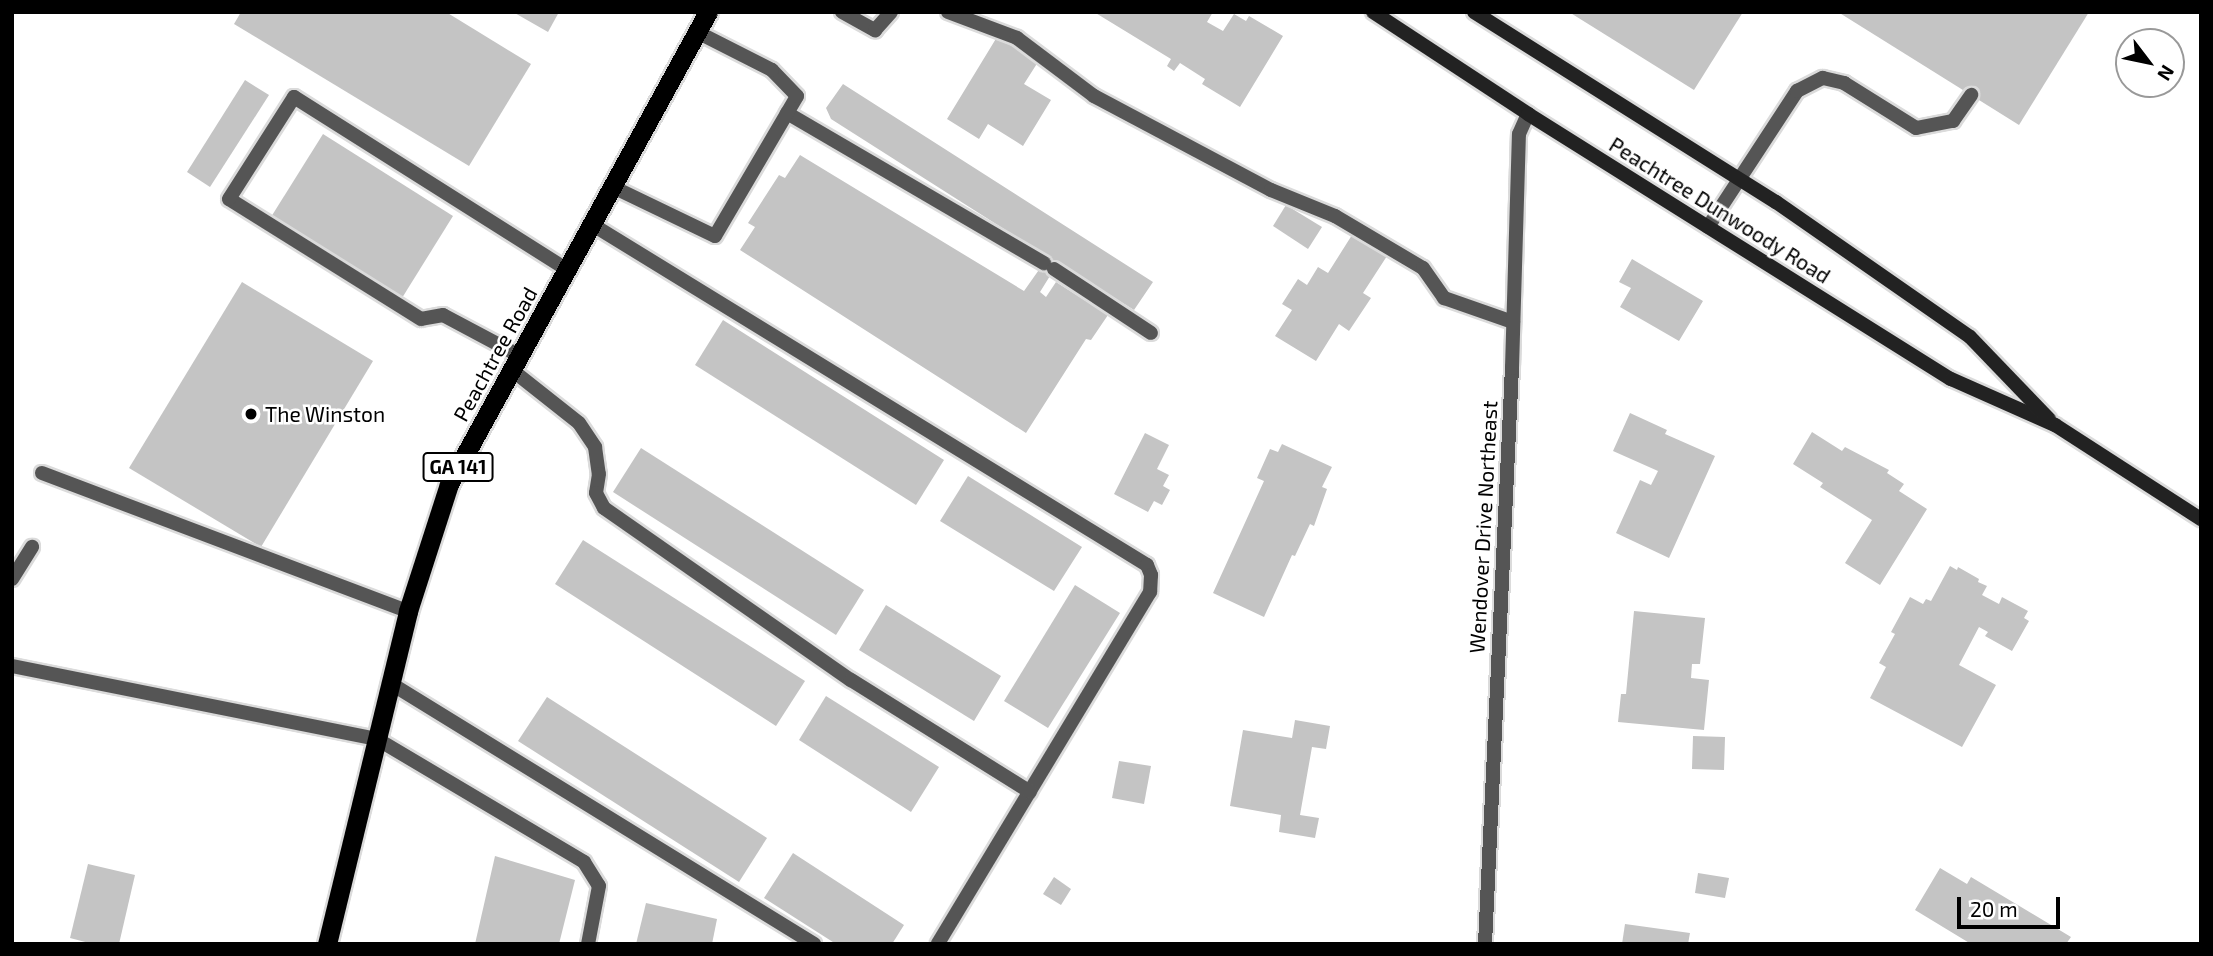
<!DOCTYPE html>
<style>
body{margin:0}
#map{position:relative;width:2213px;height:956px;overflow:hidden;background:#fff;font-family:"Exo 2",sans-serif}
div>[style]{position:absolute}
.building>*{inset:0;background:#c4c4c4}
.roads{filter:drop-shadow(2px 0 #dbdbdb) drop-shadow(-2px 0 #dbdbdb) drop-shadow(0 2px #dbdbdb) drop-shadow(0 -2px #dbdbdb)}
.service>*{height:14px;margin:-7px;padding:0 7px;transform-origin:7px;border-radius:7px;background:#555}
.minor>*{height:14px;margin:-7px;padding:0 7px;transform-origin:7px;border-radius:7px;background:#555}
.secondary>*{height:14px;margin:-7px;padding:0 7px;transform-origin:7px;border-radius:7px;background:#222}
.trunk>*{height:19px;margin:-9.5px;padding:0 9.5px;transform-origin:9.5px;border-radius:9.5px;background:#000}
.dots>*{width:19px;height:19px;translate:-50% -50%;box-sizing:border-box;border:4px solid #fff;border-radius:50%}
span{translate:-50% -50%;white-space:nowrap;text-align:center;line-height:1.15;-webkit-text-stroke:5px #fff;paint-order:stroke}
.shield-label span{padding:2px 5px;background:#fff;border:2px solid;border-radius:5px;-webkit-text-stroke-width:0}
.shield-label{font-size:19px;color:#000;font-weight:700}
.street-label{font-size:21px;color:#000}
.poi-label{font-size:21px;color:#000}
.left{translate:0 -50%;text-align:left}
.frame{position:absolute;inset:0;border:14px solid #000;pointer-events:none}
.north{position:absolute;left:2115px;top:28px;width:70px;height:70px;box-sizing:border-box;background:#fff;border:2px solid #999;border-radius:50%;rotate:122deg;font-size:19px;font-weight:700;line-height:28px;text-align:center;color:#000}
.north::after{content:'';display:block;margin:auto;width:24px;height:32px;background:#000;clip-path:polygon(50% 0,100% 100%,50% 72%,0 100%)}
.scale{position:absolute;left:1957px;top:897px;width:103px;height:32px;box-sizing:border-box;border:4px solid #000;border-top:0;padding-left:9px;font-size:21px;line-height:24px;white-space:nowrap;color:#000;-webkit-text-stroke:5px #fff;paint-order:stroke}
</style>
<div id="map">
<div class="building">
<div style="clip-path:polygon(241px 12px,446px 12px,531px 64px,469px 166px,234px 24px)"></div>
<div style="clip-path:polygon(513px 12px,559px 12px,548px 32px)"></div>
<div style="clip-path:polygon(1094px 12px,1213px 12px,1207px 22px,1223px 31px,1234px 14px,1246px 21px,1249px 16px,1283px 36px,1240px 107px,1202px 84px,1205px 79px,1180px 63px,1174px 71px,1167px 66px,1171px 59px)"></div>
<div style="clip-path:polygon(1569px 12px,1743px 12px,1694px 90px)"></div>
<div style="clip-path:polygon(1838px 12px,2089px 12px,2019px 125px)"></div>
<div style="clip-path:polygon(997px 37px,1038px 62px,1024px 84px,1051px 100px,1023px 146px,988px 124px,979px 139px,947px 119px)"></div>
<div style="clip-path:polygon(245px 80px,269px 95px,210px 187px,187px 172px)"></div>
<div style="clip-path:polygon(843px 84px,1153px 282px,1134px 310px,1058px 263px,1040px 292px,1046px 297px,1056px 282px,1108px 315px,1091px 340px,1086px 339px,1026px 433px,740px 250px,755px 227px,748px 223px,779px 175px,785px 178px,800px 155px,1024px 291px,1048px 257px,831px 119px,826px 108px)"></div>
<div style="clip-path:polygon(323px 134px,453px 216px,402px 298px,271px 217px)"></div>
<div style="clip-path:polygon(1286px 205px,1322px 227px,1308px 249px,1273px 226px)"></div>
<div style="clip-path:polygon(1352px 235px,1387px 256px,1363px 293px,1371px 298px,1349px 331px,1339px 324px,1316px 361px,1275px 336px,1292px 310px,1282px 304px,1298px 279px,1307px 285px,1318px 267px,1328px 273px)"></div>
<div style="clip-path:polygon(1632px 259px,1703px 301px,1679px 341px,1620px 307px,1631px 288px,1619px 282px)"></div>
<div style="clip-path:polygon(242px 282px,373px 361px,261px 547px,129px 468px)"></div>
<div style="clip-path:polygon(723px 320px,944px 460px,916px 505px,695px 365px)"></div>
<div style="clip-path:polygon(1630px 413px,1667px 430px,1665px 434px,1715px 456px,1669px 558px,1616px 533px,1640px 480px,1651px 485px,1658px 471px,1613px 451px)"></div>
<div style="clip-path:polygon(1812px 432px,1842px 451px,1845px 447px,1889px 470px,1887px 473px,1904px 484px,1899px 491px,1927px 509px,1880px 585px,1845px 563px,1872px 520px,1820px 487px,1823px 483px,1793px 464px)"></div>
<div style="clip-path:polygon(1145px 433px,1169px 445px,1157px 469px,1169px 475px,1163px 486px,1170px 490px,1162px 505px,1154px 501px,1148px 512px,1114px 494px)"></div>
<div style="clip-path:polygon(1282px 444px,1332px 467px,1322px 487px,1327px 489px,1314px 526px,1310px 524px,1295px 556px,1292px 555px,1264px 617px,1213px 593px,1264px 481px,1257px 478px,1270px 449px,1278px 452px)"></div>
<div style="clip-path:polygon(641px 448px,864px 590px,836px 635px,613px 492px)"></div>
<div style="clip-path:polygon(968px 476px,1082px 547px,1054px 591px,940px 521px)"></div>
<div style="clip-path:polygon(583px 540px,805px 681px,776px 726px,555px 584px)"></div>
<div style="clip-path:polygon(1950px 566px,1957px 570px,1958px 567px,1979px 579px,1978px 582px,1987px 586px,1982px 595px,1999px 604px,2002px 597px,2028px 611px,2024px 618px,2029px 621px,2012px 651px,1985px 636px,1988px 632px,1979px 627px,1959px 665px,1996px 685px,1962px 747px,1870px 698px,1886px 667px,1879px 663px,1895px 634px,1891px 632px,1910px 597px,1923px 604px,1926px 599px,1931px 601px)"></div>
<div style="clip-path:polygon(1075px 585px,1120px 613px,1048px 728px,1004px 701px)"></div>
<div style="clip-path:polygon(886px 605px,1001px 676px,974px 721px,859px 650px)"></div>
<div style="clip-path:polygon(1634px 611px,1705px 618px,1700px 664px,1692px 664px,1691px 678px,1709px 680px,1704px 730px,1618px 722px,1621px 694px,1626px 694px)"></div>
<div style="clip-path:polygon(826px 696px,939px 767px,911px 812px,799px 740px)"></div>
<div style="clip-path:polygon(547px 697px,767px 838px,739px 882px,518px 741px)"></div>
<div style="clip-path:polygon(1295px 720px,1330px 726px,1326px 749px,1312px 747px,1300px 815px,1319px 818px,1315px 838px,1279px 832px,1281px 815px,1230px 806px,1243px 730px,1292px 738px)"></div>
<div style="clip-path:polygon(1693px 736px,1725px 737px,1724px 770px,1692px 769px)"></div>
<div style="clip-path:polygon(1119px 761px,1151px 766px,1144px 804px,1112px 798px)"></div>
<div style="clip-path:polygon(793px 853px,904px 925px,892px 944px,836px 944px,764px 898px)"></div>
<div style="clip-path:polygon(495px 856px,575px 880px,559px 944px,475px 944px)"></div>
<div style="clip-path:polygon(88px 864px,135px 875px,119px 944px,93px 944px,70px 938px)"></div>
<div style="clip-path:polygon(1940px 868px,1967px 884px,1971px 877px,2071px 937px,2066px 944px,1971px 944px,1915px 910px)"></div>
<div style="clip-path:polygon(1698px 873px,1729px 878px,1725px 898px,1695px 893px)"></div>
<div style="clip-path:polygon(1054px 877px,1071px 889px,1061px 905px,1043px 894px)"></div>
<div style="clip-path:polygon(646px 903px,717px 919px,712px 944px,636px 944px)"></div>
<div style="clip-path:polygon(1625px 924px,1690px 933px,1688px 944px,1622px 944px)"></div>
</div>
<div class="roads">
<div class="service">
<div style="left:842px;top:12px;width:38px;rotate:29deg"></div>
<div style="left:875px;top:30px;width:24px;rotate:-48deg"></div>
<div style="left:948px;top:12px;width:74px;rotate:20.6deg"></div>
<div style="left:1017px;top:38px;width:96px;rotate:37deg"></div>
<div style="left:1094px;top:96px;width:200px;rotate:28deg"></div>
<div style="left:1271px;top:190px;width:69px;rotate:22.1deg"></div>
<div style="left:1335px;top:216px;width:102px;rotate:30.6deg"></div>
<div style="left:1423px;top:268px;width:37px;rotate:55deg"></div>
<div style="left:1444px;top:298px;width:73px;rotate:19.2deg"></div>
<div style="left:787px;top:113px;width:298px;rotate:30.3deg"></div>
<div style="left:613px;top:187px;width:113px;rotate:25.7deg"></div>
<div style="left:715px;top:236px;width:162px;rotate:-59.6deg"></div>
<div style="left:797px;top:96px;width:36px;rotate:-134deg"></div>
<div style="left:772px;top:70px;width:84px;rotate:-153.1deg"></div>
<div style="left:593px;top:225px;width:650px;rotate:31.54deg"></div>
<div style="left:1147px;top:565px;width:11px;rotate:68deg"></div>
<div style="left:1151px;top:575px;width:17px;rotate:93deg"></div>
<div style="left:1150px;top:592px;width:411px;rotate:121.1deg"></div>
<div style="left:1708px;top:227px;width:163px;rotate:-56.8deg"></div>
<div style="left:1797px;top:91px;width:29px;rotate:-27deg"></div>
<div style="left:1823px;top:78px;width:22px;rotate:13deg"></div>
<div style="left:1844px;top:83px;width:85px;rotate:32deg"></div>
<div style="left:1916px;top:128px;width:38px;rotate:-11deg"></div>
<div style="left:1953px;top:121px;width:32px;rotate:-55deg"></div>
<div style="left:1054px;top:269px;width:116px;rotate:33.4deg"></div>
<div style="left:520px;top:356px;width:87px;rotate:-152deg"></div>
<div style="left:443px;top:315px;width:22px;rotate:170deg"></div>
<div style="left:421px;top:319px;width:226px;rotate:-148deg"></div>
<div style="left:229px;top:199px;width:121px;rotate:-57.5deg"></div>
<div style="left:294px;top:97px;width:324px;rotate:32.3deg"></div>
<div style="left:512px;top:370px;width:85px;rotate:38.3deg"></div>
<div style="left:579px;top:423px;width:29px;rotate:56deg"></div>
<div style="left:595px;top:447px;width:27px;rotate:82deg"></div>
<div style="left:599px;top:474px;width:19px;rotate:99deg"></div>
<div style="left:596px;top:493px;width:17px;rotate:62deg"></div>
<div style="left:604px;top:508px;width:301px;rotate:34.9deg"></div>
<div style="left:851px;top:680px;width:211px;rotate:32deg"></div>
<div style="left:42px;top:473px;width:391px;rotate:20.7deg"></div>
<div style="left:12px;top:579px;width:38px;rotate:-58deg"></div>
<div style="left:12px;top:666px;width:372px;rotate:11.3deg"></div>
<div style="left:377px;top:739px;width:241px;rotate:30.7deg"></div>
<div style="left:584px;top:862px;width:28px;rotate:58deg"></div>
<div style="left:599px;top:886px;width:59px;rotate:100.7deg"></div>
<div style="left:390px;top:683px;width:498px;rotate:31.6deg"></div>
</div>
<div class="minor">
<div style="left:1485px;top:944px;width:577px;rotate:-87.32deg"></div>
<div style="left:1512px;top:368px;width:234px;rotate:-88.3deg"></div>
<div style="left:1519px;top:134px;width:22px;rotate:-66deg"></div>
</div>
<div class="secondary">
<div style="left:1373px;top:12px;width:186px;rotate:33.3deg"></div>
<div style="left:1528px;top:114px;width:499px;rotate:32.1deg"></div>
<div style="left:1951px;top:379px;width:114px;rotate:23.9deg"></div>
<div style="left:2055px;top:425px;width:174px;rotate:32.8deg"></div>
<div style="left:1474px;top:12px;width:357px;rotate:32.2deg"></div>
<div style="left:1776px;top:202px;width:236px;rotate:34.8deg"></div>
<div style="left:1970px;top:337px;width:114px;rotate:46.1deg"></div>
</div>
<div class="trunk">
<div style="left:327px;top:944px;width:343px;rotate:-76.3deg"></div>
<div style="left:408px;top:611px;width:133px;rotate:-72.1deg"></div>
<div style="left:449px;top:484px;width:538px;rotate:-61.25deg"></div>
</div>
</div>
<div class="dots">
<div style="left:251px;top:414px;background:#000"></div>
</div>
<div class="shield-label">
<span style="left:458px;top:467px">GA 141</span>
</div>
<div class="street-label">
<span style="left:1720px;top:210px;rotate:32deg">Peachtree Dunwoody Road</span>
<span style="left:495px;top:354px;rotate:-61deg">Peachtree Road</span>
<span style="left:1483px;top:527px;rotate:-87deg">Wendover Drive Northeast</span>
</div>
<div class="poi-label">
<span class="left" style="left:265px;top:414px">The Winston</span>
</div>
<div class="frame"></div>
<div class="north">N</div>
<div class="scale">20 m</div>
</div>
